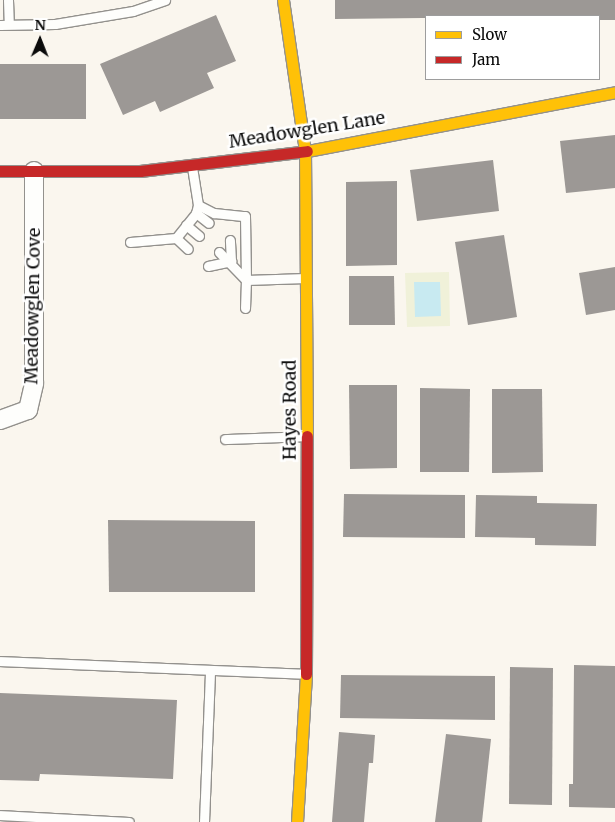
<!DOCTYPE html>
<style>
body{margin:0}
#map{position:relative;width:615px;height:822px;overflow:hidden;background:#faf6ee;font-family:Merriweather,serif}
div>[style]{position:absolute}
.pitch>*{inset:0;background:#f0f1d9}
.water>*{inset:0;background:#c8eaf1}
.building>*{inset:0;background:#9c9895}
.roads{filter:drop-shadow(1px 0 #93918d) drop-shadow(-1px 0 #93918d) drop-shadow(0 1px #93918d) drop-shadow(0 -1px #93918d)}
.lane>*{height:9px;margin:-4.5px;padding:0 4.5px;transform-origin:4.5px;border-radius:4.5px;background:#fefefc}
.street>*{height:18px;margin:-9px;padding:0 9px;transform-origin:9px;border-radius:9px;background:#fefefc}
.slow>*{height:11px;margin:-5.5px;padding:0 5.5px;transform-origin:5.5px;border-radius:5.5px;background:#ffc107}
.jam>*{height:11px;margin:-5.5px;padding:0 5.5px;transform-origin:5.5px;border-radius:5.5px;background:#c62828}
span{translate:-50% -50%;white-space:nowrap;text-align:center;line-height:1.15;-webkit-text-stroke:5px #fff;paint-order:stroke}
.street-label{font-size:18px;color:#0b0b0b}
.legend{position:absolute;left:425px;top:15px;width:175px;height:65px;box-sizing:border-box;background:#fff;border:1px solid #9d9d9d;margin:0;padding:6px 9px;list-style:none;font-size:15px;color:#0b0b0b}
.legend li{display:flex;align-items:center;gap:10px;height:25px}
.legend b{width:25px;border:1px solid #9d9d9d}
.north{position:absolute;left:15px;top:15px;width:50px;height:50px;-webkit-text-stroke:4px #fff;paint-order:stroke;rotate:1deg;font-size:14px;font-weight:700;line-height:20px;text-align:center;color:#0b0b0b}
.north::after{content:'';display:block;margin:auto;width:18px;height:22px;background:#0b0b0b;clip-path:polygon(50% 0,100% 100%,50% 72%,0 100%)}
</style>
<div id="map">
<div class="pitch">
<div style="clip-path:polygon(449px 272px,450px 326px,407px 327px,405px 273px)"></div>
</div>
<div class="water">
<div style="clip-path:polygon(414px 282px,440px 282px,441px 316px,415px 317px)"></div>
</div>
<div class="building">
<div style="clip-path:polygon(335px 0,615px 0,615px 20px,599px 20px,599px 16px,335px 19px)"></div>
<div style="clip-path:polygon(216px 15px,236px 61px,207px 73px,214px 88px,160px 112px,155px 101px,123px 115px,100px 64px)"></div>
<div style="clip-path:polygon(0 64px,86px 64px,86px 119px,0 119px)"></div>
<div style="clip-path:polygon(615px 135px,615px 188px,566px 193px,560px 141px)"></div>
<div style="clip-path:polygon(493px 160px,499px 211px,417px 221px,410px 170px)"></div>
<div style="clip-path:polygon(397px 181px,397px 265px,346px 266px,346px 182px)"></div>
<div style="clip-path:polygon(504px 235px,517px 317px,468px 325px,455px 242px)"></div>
<div style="clip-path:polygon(615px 267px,615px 310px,586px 315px,579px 273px)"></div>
<div style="clip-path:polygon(349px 276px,394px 276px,395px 325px,349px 325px)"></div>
<div style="clip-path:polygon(349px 385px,397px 385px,397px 468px,350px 469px)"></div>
<div style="clip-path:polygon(420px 388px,470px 389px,469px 472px,420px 472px)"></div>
<div style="clip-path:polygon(492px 389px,542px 389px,543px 472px,492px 473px)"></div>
<div style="clip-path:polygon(344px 494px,465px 495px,465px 538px,343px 537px)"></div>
<div style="clip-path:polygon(476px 495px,537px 496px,537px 503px,597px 504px,596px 546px,535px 545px,535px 538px,475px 537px)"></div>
<div style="clip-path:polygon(108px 520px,255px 521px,255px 592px,109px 592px)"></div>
<div style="clip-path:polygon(574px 665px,615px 666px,615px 808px,569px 807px,569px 784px,573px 784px)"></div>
<div style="clip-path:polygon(510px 667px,553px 668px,552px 805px,509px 804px)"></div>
<div style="clip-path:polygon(341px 675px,495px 676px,495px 720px,340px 718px)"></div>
<div style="clip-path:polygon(0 693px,177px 700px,173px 779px,40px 774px,39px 781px,0 780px)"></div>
<div style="clip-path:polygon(339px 732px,375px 735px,373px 763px,369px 763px,364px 822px,332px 822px)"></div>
<div style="clip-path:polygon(446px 734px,491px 739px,482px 822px,435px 822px)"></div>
</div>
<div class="roads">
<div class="lane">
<div style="left:8px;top:0;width:24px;rotate:88deg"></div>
<div style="left:0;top:25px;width:55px;rotate:-1deg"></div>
<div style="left:55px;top:24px;width:79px;rotate:-9.5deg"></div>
<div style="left:133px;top:11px;width:34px;rotate:-19deg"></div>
<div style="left:192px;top:167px;width:38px;rotate:81deg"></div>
<div style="left:198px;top:205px;width:18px;rotate:27deg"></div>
<div style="left:214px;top:213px;width:31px;rotate:6deg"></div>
<div style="left:245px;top:216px;width:64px;rotate:89.1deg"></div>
<div style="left:246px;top:280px;width:60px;rotate:-1.9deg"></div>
<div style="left:196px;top:213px;width:16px;rotate:38deg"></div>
<div style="left:186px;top:225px;width:17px;rotate:40deg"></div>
<div style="left:176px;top:238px;width:16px;rotate:43deg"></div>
<div style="left:130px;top:242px;width:46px;rotate:-5deg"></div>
<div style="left:176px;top:238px;width:32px;rotate:-51deg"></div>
<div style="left:196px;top:213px;width:8px;rotate:-76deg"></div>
<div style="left:219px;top:252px;width:39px;rotate:46deg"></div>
<div style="left:246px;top:280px;width:28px;rotate:92deg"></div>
<div style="left:208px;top:266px;width:24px;rotate:-12deg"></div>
<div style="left:231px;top:261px;width:21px;rotate:-93deg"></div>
<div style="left:225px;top:439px;width:80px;rotate:-2.1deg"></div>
<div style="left:0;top:661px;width:305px;rotate:2.4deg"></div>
<div style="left:0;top:815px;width:129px;rotate:3.1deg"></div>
<div style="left:204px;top:822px;width:152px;rotate:-87.7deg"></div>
</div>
<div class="street">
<div style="left:0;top:420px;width:30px;rotate:-20deg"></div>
<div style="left:28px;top:410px;width:28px;rotate:-77deg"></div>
<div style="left:34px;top:383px;width:212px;rotate:-90deg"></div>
</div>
<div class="slow">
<div style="left:283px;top:0;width:153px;rotate:81.7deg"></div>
<div style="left:305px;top:151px;width:285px;rotate:89.6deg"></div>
<div style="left:307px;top:151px;width:314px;rotate:-10.8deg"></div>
<div style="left:297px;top:822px;width:148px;rotate:-86.5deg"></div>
</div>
<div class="jam">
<div style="left:0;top:171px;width:140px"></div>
<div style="left:140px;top:171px;width:168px;rotate:-6.8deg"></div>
<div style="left:306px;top:674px;width:238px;rotate:-89.8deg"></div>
</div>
</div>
<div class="street-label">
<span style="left:307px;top:130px;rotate:-9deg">Meadowglen Lane</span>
<span style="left:33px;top:306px;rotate:-89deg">Meadowglen Cove</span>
<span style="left:290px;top:410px;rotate:-90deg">Hayes Road</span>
</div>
<ul class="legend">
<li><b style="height:6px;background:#ffc107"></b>Slow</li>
<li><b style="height:6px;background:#c62828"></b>Jam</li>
</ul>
<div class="north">N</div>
</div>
